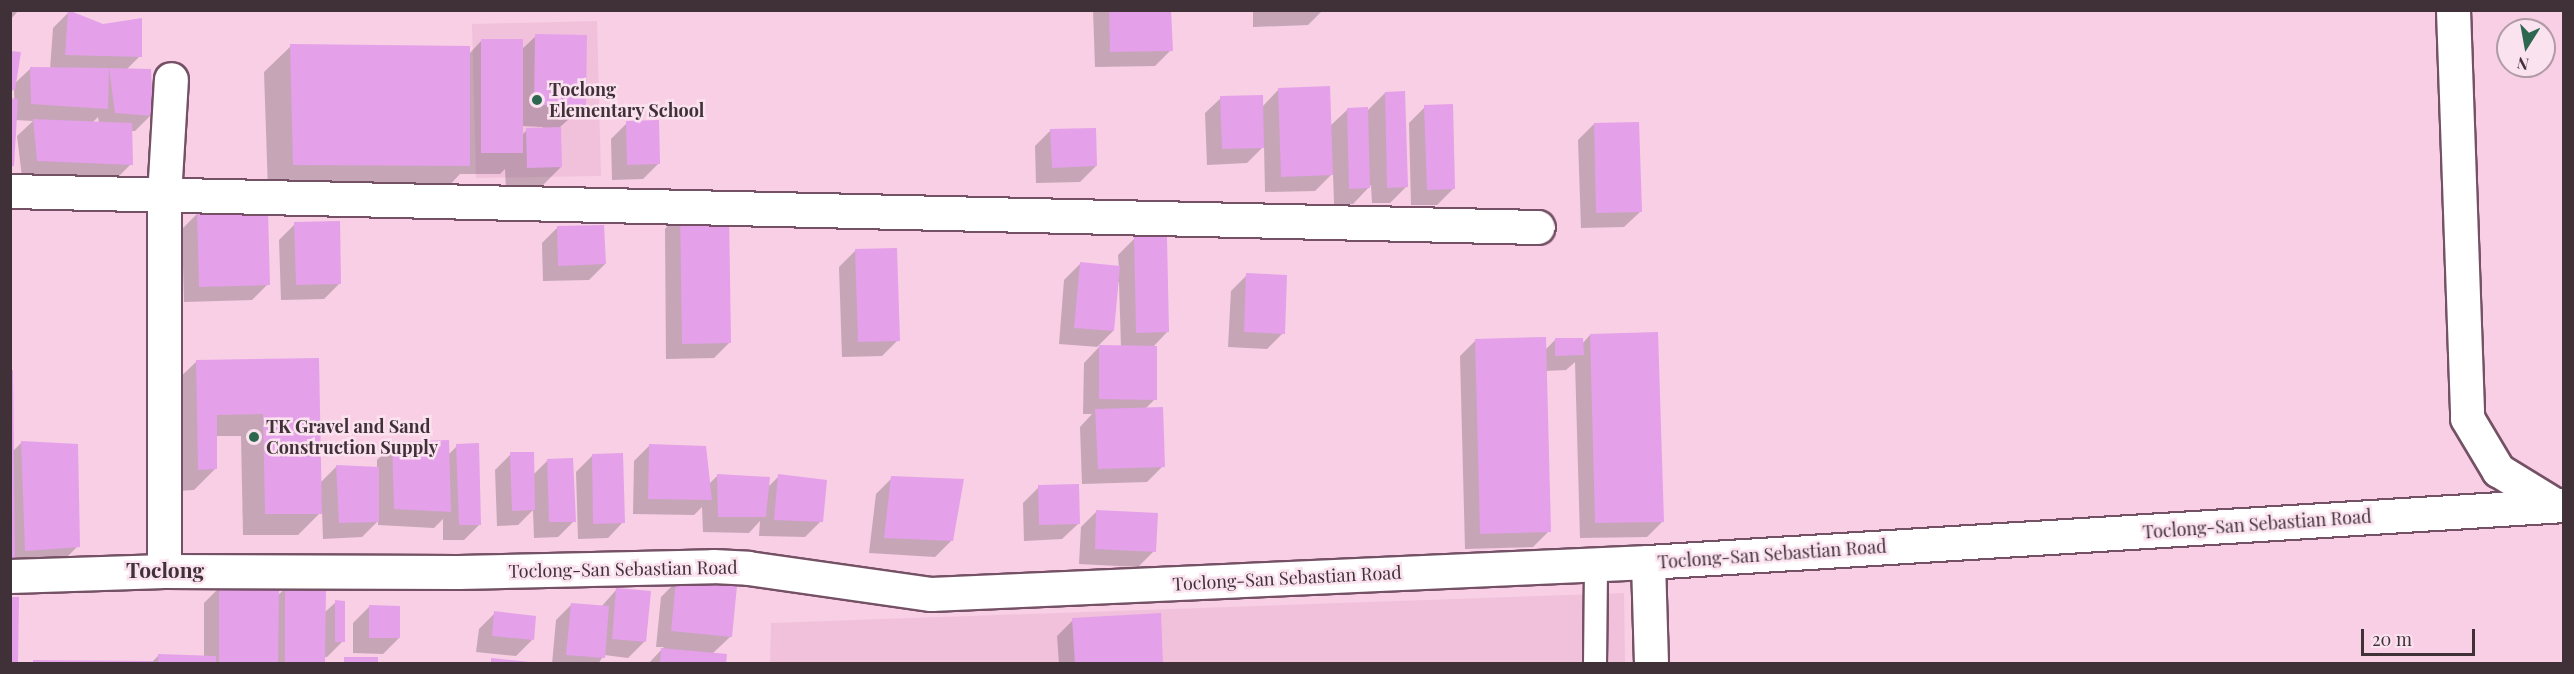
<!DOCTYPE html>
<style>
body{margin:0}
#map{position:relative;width:2574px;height:674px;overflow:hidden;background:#f8cfe5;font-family:"Playfair Display",serif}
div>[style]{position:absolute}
.built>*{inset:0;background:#f1c1dc}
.shadow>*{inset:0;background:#0003}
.building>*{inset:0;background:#e4a0e9}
.roads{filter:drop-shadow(2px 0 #745165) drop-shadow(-2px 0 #745165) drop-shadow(0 2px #745165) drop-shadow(0 -2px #745165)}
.lane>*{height:22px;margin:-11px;padding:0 11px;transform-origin:11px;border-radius:11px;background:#fff}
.street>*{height:33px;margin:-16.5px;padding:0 16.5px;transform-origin:16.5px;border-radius:16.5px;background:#fff}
.secondary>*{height:33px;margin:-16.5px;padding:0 16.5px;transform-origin:16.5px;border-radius:16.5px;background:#fff}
.dots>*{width:16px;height:16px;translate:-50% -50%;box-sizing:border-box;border:3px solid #fbe2ef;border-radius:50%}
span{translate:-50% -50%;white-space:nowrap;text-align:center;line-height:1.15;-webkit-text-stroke:5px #fbe2ef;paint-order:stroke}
.poi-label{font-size:18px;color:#403139;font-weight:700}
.left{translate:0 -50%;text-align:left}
.street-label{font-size:18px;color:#403139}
.quarter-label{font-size:21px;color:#403139;font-weight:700}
.frame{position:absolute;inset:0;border:12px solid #403139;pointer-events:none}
.north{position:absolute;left:2496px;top:18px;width:60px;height:60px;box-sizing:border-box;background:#fbe2ef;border:2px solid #b09ba6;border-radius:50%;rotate:191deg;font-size:16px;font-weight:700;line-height:24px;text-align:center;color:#403139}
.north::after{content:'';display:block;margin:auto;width:21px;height:27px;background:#2e6750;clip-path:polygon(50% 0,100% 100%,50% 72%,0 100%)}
.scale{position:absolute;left:2361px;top:629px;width:114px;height:27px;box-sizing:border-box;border:3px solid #403139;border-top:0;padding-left:8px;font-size:18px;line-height:21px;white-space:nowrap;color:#403139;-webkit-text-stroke:4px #fbe2ef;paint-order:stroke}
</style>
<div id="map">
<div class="built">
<div style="clip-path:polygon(597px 21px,601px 176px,476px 178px,472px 24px)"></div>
<div style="clip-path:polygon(1624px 593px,1625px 663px,770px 664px,771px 623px)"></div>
</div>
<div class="shadow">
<div style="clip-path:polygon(10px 10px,19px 10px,10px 20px)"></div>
<div style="clip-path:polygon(1093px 10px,1170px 10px,1171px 50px,1155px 66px,1095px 67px)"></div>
<div style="clip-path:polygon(1253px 10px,1323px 10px,1308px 25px,1253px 27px)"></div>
<div style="clip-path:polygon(evenodd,69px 12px,140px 56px,126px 70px,151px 115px,135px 131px,131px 131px,131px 164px,115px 180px,22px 177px,17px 136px,33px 121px,15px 120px,14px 89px,10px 93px,10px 53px,14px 84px,30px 69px,50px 69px,53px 28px,69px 12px,98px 117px,99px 123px,92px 123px,98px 117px)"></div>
<div style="clip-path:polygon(evenodd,536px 36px,585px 105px,560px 127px,561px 167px,539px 189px,506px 190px,505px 169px,500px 174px,460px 174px,443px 192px,268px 191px,264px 72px,291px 46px,469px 54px,481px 41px,521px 50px,536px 36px,522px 126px,543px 127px,543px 129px,527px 130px,522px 135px,522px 126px)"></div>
<div style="clip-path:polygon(1279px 89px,1329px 127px,1348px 109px,1366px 112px,1385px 93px,1406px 187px,1390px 203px,1372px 203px,1371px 185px,1353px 204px,1334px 204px,1333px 173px,1315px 191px,1265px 192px,1264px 146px,1247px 163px,1207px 165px,1205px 113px,1221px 98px,1262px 107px)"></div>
<div style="clip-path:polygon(1425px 107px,1453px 189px,1437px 205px,1411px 205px,1409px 123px)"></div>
<div style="clip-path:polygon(627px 123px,659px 163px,643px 179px,612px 180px,611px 139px)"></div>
<div style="clip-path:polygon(1594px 124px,1640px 212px,1624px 227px,1581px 228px,1578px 140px)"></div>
<div style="clip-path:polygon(1051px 130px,1096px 166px,1080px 182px,1036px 183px,1035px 146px)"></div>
<div style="clip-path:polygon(198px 213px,268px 284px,252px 300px,184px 302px,182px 229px)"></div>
<div style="clip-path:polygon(680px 213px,730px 342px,714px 358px,666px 359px,665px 229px)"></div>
<div style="clip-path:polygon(295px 224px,340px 283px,324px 299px,281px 300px,279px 240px)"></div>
<div style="clip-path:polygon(558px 227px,605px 264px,589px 280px,543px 281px,542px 243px)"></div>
<div style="clip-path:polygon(evenodd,1134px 239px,1168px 331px,1152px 348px,1155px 399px,1145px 409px,1163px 466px,1147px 482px,1082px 484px,1080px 427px,1092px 414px,1083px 414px,1084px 363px,1099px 347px,1059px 344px,1064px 280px,1080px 264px,1119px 268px,1118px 255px,1134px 239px,1117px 282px,1119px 282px,1121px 347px,1097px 347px,1113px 331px,1117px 282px)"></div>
<div style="clip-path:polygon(855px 251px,898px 340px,882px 356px,842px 357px,839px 267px)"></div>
<div style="clip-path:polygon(1247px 275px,1283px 333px,1267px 349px,1228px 347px,1231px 291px)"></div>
<div style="clip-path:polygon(1590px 335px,1663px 521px,1647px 537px,1580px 538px,1575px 362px,1566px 370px,1545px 371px,1549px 531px,1533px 547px,1465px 549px,1460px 356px,1475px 341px,1544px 351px,1555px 340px,1582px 344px)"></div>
<div style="clip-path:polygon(317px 359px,320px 483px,337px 466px,377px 468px,377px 460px,393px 444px,448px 455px,457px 446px,480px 524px,464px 540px,443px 540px,443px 519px,434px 528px,378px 525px,378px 521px,362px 537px,323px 539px,322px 511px,298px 535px,243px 535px,241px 436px,215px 436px,216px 468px,194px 490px,177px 491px,174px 383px,196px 362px)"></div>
<div style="clip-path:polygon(10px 372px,12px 452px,22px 442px,78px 546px,62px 562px,10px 567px)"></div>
<div style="clip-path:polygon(650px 445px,709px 484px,718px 475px,768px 487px,779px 476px,821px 521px,805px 537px,759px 536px,760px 521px,749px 533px,703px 532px,702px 507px,694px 515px,633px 514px,634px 461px)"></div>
<div style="clip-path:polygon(511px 454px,533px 475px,548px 460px,574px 521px,558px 537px,534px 538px,533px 510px,518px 525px,497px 526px,495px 470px)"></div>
<div style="clip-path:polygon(592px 456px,623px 522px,608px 538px,578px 539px,576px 472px)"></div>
<div style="clip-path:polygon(892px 478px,951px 541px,935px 557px,869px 553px,876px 494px)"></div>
<div style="clip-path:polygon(1039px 487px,1078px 524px,1062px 539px,1024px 541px,1023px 503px)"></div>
<div style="clip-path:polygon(1097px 511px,1154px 551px,1138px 567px,1079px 564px,1081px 527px)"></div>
<div style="clip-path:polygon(677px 581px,731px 636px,712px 654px,724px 664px,648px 664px,664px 647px,656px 647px,661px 597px)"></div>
<div style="clip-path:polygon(220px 587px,277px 596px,286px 588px,324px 613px,336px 602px,343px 641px,327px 657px,324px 657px,324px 664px,32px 664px,152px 662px,159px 655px,204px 657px,204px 603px)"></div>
<div style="clip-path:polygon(617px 589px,644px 642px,628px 658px,604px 655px,598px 664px,552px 664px,556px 620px,572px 604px,601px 607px)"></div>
<div style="clip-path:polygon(369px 607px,399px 638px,383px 654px,353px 653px,353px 623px)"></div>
<div style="clip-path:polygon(495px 613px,532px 640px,516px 656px,476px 652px,479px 629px)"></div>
<div style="clip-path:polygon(1073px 620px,1162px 664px,1059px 664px,1057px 636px)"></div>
</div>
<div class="building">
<div style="clip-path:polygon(68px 10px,103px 24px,142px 18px,142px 57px,65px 55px)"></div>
<div style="clip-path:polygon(1109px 10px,1171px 10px,1173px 51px,1110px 52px)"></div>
<div style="clip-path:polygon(535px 34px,587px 35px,586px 106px,534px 105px)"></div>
<div style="clip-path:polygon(481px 39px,523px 39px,523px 153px,481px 153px)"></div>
<div style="clip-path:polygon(290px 44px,470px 46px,470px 166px,293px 165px)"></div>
<div style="clip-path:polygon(10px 51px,21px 52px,15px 90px,10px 90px)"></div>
<div style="clip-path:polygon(30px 67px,109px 68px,108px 109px,31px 104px)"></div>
<div style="clip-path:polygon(109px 68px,151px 69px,153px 116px,115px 113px)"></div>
<div style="clip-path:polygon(1330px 86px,1333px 175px,1281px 177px,1278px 88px)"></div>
<div style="clip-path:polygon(1405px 91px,1408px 187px,1387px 188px,1385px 92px)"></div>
<div style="clip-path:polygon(1263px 95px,1264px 148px,1222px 149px,1220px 96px)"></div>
<div style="clip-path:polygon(10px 98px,18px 99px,14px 166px,10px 167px)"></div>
<div style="clip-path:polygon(1453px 104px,1455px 189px,1427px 190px,1424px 105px)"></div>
<div style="clip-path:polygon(1368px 107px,1370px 188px,1349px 189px,1347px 108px)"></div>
<div style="clip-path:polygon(33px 119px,132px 123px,133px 165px,37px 161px)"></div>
<div style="clip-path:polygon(659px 120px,660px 164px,627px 165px,626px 121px)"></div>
<div style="clip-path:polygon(1639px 122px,1642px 212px,1596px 213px,1594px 123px)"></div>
<div style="clip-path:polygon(561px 127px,562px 167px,527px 168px,526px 128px)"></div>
<div style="clip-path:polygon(1096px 128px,1097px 166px,1052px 168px,1050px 129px)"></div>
<div style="clip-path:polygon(268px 210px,270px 285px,199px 287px,197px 212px)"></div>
<div style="clip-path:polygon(729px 211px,731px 343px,682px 344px,680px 212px)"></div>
<div style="clip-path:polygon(340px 221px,341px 284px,296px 285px,294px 222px)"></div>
<div style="clip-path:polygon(604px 225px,606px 264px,558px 266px,557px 226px)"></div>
<div style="clip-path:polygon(1134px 237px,1167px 237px,1169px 332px,1136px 333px)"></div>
<div style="clip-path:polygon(897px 248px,900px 341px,858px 342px,855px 249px)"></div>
<div style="clip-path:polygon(1080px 262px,1120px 266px,1114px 331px,1074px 328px)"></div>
<div style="clip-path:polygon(1246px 273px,1287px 275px,1285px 334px,1244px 332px)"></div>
<div style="clip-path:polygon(1658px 332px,1664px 522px,1595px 523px,1590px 334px)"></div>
<div style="clip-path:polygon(1546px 337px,1551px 532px,1480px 534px,1475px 339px)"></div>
<div style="clip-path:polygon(1555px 338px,1583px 338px,1584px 355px,1555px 356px)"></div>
<div style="clip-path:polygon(1099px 345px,1157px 346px,1157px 400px,1099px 399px)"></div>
<div style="clip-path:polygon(319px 358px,322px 514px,265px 514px,263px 414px,217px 415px,217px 469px,198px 470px,196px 360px)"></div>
<div style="clip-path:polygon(10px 370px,13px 370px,15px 558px,10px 558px)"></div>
<div style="clip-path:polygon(1163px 407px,1165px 467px,1098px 469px,1095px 409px)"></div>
<div style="clip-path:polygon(449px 440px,451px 512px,394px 509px,392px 442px)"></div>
<div style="clip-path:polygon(21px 441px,78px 444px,80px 547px,25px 551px)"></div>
<div style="clip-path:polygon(479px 443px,481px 525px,459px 525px,456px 444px)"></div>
<div style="clip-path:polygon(649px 444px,706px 446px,712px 500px,648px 499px)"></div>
<div style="clip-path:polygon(510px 452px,534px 452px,535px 510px,512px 511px)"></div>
<div style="clip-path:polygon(623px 453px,625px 523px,593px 524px,592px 454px)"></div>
<div style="clip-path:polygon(573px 458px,576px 522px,549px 522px,547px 459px)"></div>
<div style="clip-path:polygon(336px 465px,379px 467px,379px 522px,339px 523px)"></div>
<div style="clip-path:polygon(717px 474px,770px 477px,766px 517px,718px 517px)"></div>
<div style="clip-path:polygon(778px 474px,827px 480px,823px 522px,774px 520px)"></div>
<div style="clip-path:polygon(891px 476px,964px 479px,953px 541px,884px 538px)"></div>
<div style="clip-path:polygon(1079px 484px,1080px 524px,1039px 525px,1038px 485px)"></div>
<div style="clip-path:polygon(1096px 510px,1158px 513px,1156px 552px,1095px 549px)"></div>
<div style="clip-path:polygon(676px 580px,737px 586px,732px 637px,671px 631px)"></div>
<div style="clip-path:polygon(219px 585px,279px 586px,278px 664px,219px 664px)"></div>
<div style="clip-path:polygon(285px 586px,326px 587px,325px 664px,285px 664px)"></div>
<div style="clip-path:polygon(616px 588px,651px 591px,646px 642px,612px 639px)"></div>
<div style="clip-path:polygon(10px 597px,19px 597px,18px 664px,10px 664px)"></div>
<div style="clip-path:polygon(335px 600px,345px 601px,345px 642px,335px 642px)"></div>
<div style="clip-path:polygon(571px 603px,609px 606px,605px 658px,566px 655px)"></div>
<div style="clip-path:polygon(369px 605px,400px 606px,400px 638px,369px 638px)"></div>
<div style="clip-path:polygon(494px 611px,536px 616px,534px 640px,492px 636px)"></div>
<div style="clip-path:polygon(1161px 613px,1163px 664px,1075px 664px,1072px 618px)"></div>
<div style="clip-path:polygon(661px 648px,727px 654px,726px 664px,660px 664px)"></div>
<div style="clip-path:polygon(158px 654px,216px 656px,216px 664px,158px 664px)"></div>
<div style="clip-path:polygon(344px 657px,378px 657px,378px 664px,344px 664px)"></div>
<div style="clip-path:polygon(491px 658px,530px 662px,530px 664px,491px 664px)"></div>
<div style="clip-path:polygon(33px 660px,153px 661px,153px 664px,33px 664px)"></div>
</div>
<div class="roads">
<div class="lane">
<div style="left:1595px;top:664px;width:100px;rotate:-89.4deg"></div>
</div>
<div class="street">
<div style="left:2453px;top:10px;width:408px;rotate:88deg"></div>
<div style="left:2467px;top:418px;width:61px;rotate:59.2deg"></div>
<div style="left:2498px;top:470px;width:67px;rotate:31.6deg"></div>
<div style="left:10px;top:191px;width:1528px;rotate:1.35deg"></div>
<div style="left:1648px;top:562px;width:102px;rotate:88.3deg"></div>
<div style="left:164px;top:571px;width:375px;rotate:-90deg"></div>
<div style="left:164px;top:196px;width:117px;rotate:-86.6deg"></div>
</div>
<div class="secondary">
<div style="left:10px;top:576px;width:154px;rotate:-1.9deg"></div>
<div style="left:164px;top:571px;width:294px;rotate:0.2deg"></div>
<div style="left:458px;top:572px;width:255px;rotate:-1.3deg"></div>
<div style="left:713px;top:566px;width:35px;rotate:3deg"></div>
<div style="left:748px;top:568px;width:185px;rotate:8.1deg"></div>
<div style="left:931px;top:594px;width:718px;rotate:-2.56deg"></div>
<div style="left:1648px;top:562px;width:918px;rotate:-3.56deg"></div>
</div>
</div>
<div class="dots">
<div style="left:537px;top:100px;background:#2e6750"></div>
<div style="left:254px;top:437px;background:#2e6750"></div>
</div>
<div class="poi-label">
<span class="left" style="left:549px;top:100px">Toclong<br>Elementary School</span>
<span class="left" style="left:266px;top:437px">TK Gravel and Sand<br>Construction Supply</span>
</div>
<div class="street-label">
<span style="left:2257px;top:524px;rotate:-4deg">Toclong-San Sebastian Road</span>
<span style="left:1772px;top:554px;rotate:-4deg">Toclong-San Sebastian Road</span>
<span style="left:623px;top:569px;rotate:-1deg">Toclong-San Sebastian Road</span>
<span style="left:1287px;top:578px;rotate:-3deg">Toclong-San Sebastian Road</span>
</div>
<div class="quarter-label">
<span style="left:165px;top:569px">Toclong</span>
</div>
<div class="frame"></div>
<div class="north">N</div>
<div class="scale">20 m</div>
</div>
